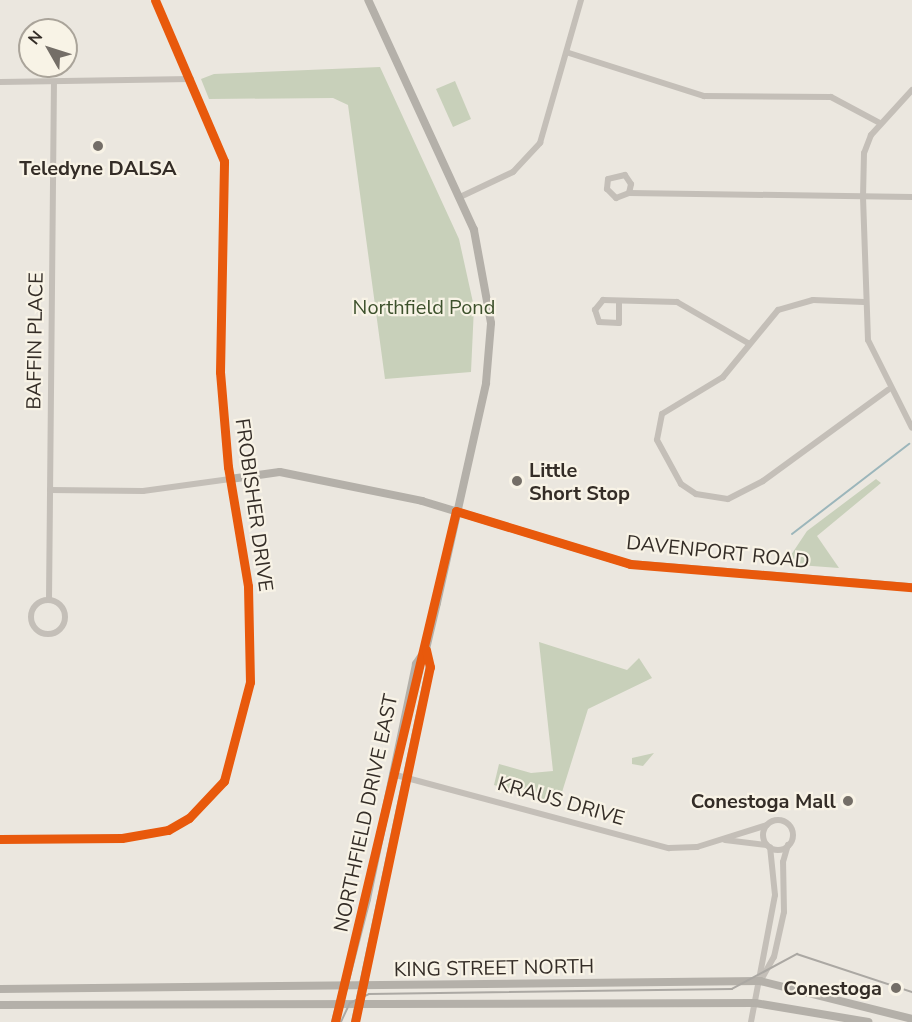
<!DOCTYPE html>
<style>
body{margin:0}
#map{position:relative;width:912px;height:1022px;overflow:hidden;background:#ebe7df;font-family:"Nunito Sans",sans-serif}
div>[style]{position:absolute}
.green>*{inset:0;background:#c8d0ba}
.stream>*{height:2px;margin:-1px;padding:0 1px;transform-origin:1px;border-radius:1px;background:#9cb6bb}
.street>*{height:6px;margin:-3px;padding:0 3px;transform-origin:3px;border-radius:3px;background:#c4bfb8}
.street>.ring{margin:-3px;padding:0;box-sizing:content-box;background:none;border:6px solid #c4bfb8;border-radius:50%}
.secondary>*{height:8px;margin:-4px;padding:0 4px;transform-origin:4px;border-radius:4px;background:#b4b0a9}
.tram>*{height:1.5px;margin:-0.75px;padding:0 0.75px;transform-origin:0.75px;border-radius:0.75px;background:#aba8a3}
.cycleway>*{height:9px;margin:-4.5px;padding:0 4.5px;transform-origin:4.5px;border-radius:4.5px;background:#e8590c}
.dots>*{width:16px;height:16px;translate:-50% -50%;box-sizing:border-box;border:3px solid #f8f3e6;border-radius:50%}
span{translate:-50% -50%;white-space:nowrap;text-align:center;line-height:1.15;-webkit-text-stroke:4.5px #f8f3e6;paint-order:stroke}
.poi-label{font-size:20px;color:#342d27;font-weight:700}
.left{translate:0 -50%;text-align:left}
.right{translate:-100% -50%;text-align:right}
.park-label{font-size:20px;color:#3d512c}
.street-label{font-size:20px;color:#342d27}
.north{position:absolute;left:18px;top:18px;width:60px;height:60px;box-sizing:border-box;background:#f8f3e6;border:2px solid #aaa49a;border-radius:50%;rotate:309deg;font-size:16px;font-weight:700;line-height:24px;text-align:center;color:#342d27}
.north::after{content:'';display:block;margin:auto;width:21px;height:27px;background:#746e67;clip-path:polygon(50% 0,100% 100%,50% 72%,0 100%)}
</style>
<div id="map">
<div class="green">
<div style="clip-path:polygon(380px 67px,459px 239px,474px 307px,471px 372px,385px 379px,348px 105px,333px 98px,209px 99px,201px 79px,214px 74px)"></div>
<div style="clip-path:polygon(455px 81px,471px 119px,453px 127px,436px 89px)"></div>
<div style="clip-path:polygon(876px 479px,881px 483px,817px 536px,839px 568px,785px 564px,807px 531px)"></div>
<div style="clip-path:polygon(539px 642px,627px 670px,639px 658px,652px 678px,588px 709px,558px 805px,494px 785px,499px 764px,531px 773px,553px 771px)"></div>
<div style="clip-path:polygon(654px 753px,643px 766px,632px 764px,632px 758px)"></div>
</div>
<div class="stream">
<div style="left:792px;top:534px;width:148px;rotate:-37.6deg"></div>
</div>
<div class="street">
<div style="left:569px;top:53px;width:142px;rotate:17.7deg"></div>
<div style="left:704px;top:96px;width:127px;rotate:0.5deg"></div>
<div style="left:831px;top:97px;width:55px;rotate:28deg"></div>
<div style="left:0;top:82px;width:191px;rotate:-0.9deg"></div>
<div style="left:912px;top:90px;width:61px;rotate:132.3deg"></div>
<div style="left:871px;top:135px;width:19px;rotate:111deg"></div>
<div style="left:864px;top:153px;width:44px;rotate:91.3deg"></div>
<div style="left:863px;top:197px;width:143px;rotate:88deg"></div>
<div style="left:868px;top:340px;width:98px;rotate:63.4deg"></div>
<div style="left:629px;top:193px;width:9px;rotate:-77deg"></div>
<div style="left:631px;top:184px;width:11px;rotate:-124deg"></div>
<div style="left:625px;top:175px;width:17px;rotate:167deg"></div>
<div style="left:608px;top:179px;width:10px;rotate:96deg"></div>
<div style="left:607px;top:189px;width:13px;rotate:45deg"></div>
<div style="left:616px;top:198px;width:14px;rotate:-21deg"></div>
<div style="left:629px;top:193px;width:283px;rotate:0.8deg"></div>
<div style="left:460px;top:197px;width:59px;rotate:-25.3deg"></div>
<div style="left:513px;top:172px;width:40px;rotate:-47deg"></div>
<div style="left:540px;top:143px;width:149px;rotate:-74deg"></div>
<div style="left:864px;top:302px;width:51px;rotate:-177.8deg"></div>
<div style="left:813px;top:300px;width:36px;rotate:164deg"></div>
<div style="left:778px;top:310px;width:87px;rotate:129.4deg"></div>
<div style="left:723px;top:377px;width:71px;rotate:148.8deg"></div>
<div style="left:662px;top:414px;width:26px;rotate:101deg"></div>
<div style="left:657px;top:440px;width:50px;rotate:61.4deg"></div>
<div style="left:681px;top:484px;width:18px;rotate:34deg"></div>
<div style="left:696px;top:494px;width:32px;rotate:9deg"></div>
<div style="left:728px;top:499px;width:39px;rotate:-27deg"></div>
<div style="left:763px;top:481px;width:155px;rotate:-36.1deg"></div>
<div style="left:619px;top:303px;width:20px;rotate:90deg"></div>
<div style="left:619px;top:323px;width:20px;rotate:-177deg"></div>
<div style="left:599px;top:322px;width:13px;rotate:-108deg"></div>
<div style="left:595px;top:310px;width:13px;rotate:-51deg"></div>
<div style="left:603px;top:300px;width:74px;rotate:1.5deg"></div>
<div style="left:677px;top:302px;width:82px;rotate:30deg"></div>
<div style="left:50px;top:490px;width:93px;rotate:0.6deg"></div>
<div style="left:143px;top:491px;width:88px;rotate:-7.9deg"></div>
<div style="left:49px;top:600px;width:518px;rotate:-89.45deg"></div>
<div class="ring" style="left:31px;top:600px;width:28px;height:28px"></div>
<div style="left:392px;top:774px;width:287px;rotate:15deg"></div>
<div style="left:669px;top:848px;width:28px;rotate:-2deg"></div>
<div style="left:697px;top:847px;width:73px;rotate:-17.4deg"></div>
<div class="ring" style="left:763px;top:820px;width:24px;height:24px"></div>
<div style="left:0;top:839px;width:122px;rotate:-0.5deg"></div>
<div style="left:122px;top:838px;width:47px;rotate:-9.9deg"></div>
<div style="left:168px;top:830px;width:24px;rotate:-30deg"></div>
<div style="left:189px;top:818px;width:51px;rotate:-46.6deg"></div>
<div style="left:224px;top:781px;width:102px;rotate:-75.3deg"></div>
<div style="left:250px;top:682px;width:96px;rotate:-91.2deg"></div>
<div style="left:248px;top:586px;width:121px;rotate:-99.5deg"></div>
<div style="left:228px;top:467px;width:95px;rotate:-94.8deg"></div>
<div style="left:220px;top:372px;width:211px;rotate:-88.9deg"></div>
<div style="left:224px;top:161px;width:175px;rotate:-113.2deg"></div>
<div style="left:725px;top:840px;width:42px;rotate:6.8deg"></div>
<div style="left:761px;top:980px;width:26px;rotate:-61deg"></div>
<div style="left:774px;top:957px;width:46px;rotate:-77.5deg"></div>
<div style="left:784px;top:912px;width:50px;rotate:-91.1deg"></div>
<div style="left:783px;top:862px;width:18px;rotate:-74deg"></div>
<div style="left:751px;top:1022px;width:129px;rotate:-79.3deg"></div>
<div style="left:775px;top:895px;width:48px;rotate:-95.9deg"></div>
</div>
<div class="secondary">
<div style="left:230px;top:479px;width:50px;rotate:-8deg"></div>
<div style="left:280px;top:472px;width:145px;rotate:11.5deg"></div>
<div style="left:422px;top:501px;width:217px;rotate:16.9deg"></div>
<div style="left:630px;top:564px;width:283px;rotate:4.7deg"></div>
<div style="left:0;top:989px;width:760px;rotate:-0.6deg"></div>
<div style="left:760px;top:981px;width:157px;rotate:14deg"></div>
<div style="left:0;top:1005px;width:755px;rotate:-0.15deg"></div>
<div style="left:755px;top:1003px;width:115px;rotate:9.5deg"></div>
<div style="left:335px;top:1022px;width:127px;rotate:-75.4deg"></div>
<div style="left:367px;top:899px;width:240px;rotate:-78.2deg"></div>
<div style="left:416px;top:664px;width:18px;rotate:-56deg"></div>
<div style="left:426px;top:649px;width:47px;rotate:-76.6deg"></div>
<div style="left:437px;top:603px;width:225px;rotate:-77.4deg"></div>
<div style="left:486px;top:383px;width:60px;rotate:-85.2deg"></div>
<div style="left:491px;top:323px;width:95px;rotate:-100.4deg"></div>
<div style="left:474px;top:230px;width:253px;rotate:-114.7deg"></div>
<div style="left:355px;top:1022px;width:363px;rotate:-78.1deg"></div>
<div style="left:430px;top:667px;width:18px;rotate:-103deg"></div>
</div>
<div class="tram">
<div style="left:341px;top:1022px;width:21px;rotate:-65deg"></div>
<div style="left:350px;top:1003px;width:21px;rotate:-25deg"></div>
<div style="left:369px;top:994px;width:363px;rotate:-0.8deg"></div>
<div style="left:732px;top:989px;width:74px;rotate:-28.3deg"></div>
<div style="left:797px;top:954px;width:121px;rotate:18.3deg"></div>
</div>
<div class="cycleway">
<div style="left:0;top:839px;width:122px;rotate:-0.5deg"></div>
<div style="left:122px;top:838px;width:47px;rotate:-9.9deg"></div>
<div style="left:168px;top:830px;width:24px;rotate:-30deg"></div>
<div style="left:189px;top:818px;width:51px;rotate:-46.6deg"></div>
<div style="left:224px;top:781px;width:102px;rotate:-75.3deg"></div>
<div style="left:250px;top:682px;width:96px;rotate:-91.2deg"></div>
<div style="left:248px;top:586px;width:121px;rotate:-99.5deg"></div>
<div style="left:228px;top:467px;width:95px;rotate:-94.8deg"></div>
<div style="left:220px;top:372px;width:211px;rotate:-88.9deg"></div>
<div style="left:224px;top:161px;width:175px;rotate:-113.2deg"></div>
<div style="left:335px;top:1022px;width:525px;rotate:-76.68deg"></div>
<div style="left:456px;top:511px;width:182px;rotate:16.9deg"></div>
<div style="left:630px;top:564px;width:283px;rotate:4.7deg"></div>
<div style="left:355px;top:1022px;width:363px;rotate:-78.1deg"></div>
<div style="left:430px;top:667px;width:18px;rotate:-103deg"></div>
</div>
<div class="dots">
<div style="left:98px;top:146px;background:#746e67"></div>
<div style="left:517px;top:481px;background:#746e67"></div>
<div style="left:848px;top:801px;background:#746e67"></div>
<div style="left:896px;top:988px;background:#746e67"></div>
</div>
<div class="poi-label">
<span style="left:98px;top:168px">Teledyne DALSA</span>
<span class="left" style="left:529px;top:482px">Little<br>Short Stop</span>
<span class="right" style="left:836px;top:801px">Conestoga Mall</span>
<span class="right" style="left:882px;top:988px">Conestoga</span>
</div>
<div class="park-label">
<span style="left:424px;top:307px">Northfield Pond</span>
</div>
<div class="street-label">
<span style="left:35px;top:341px;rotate:-89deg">BAFFIN PLACE</span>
<span style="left:254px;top:505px;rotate:82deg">FROBISHER DRIVE</span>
<span style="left:718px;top:552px;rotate:6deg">DAVENPORT ROAD</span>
<span style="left:561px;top:801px;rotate:16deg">KRAUS DRIVE</span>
<span style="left:366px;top:813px;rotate:-78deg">NORTHFIELD DRIVE EAST</span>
<span style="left:494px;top:968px;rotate:-1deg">KING STREET NORTH</span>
</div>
<div class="north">N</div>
</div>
